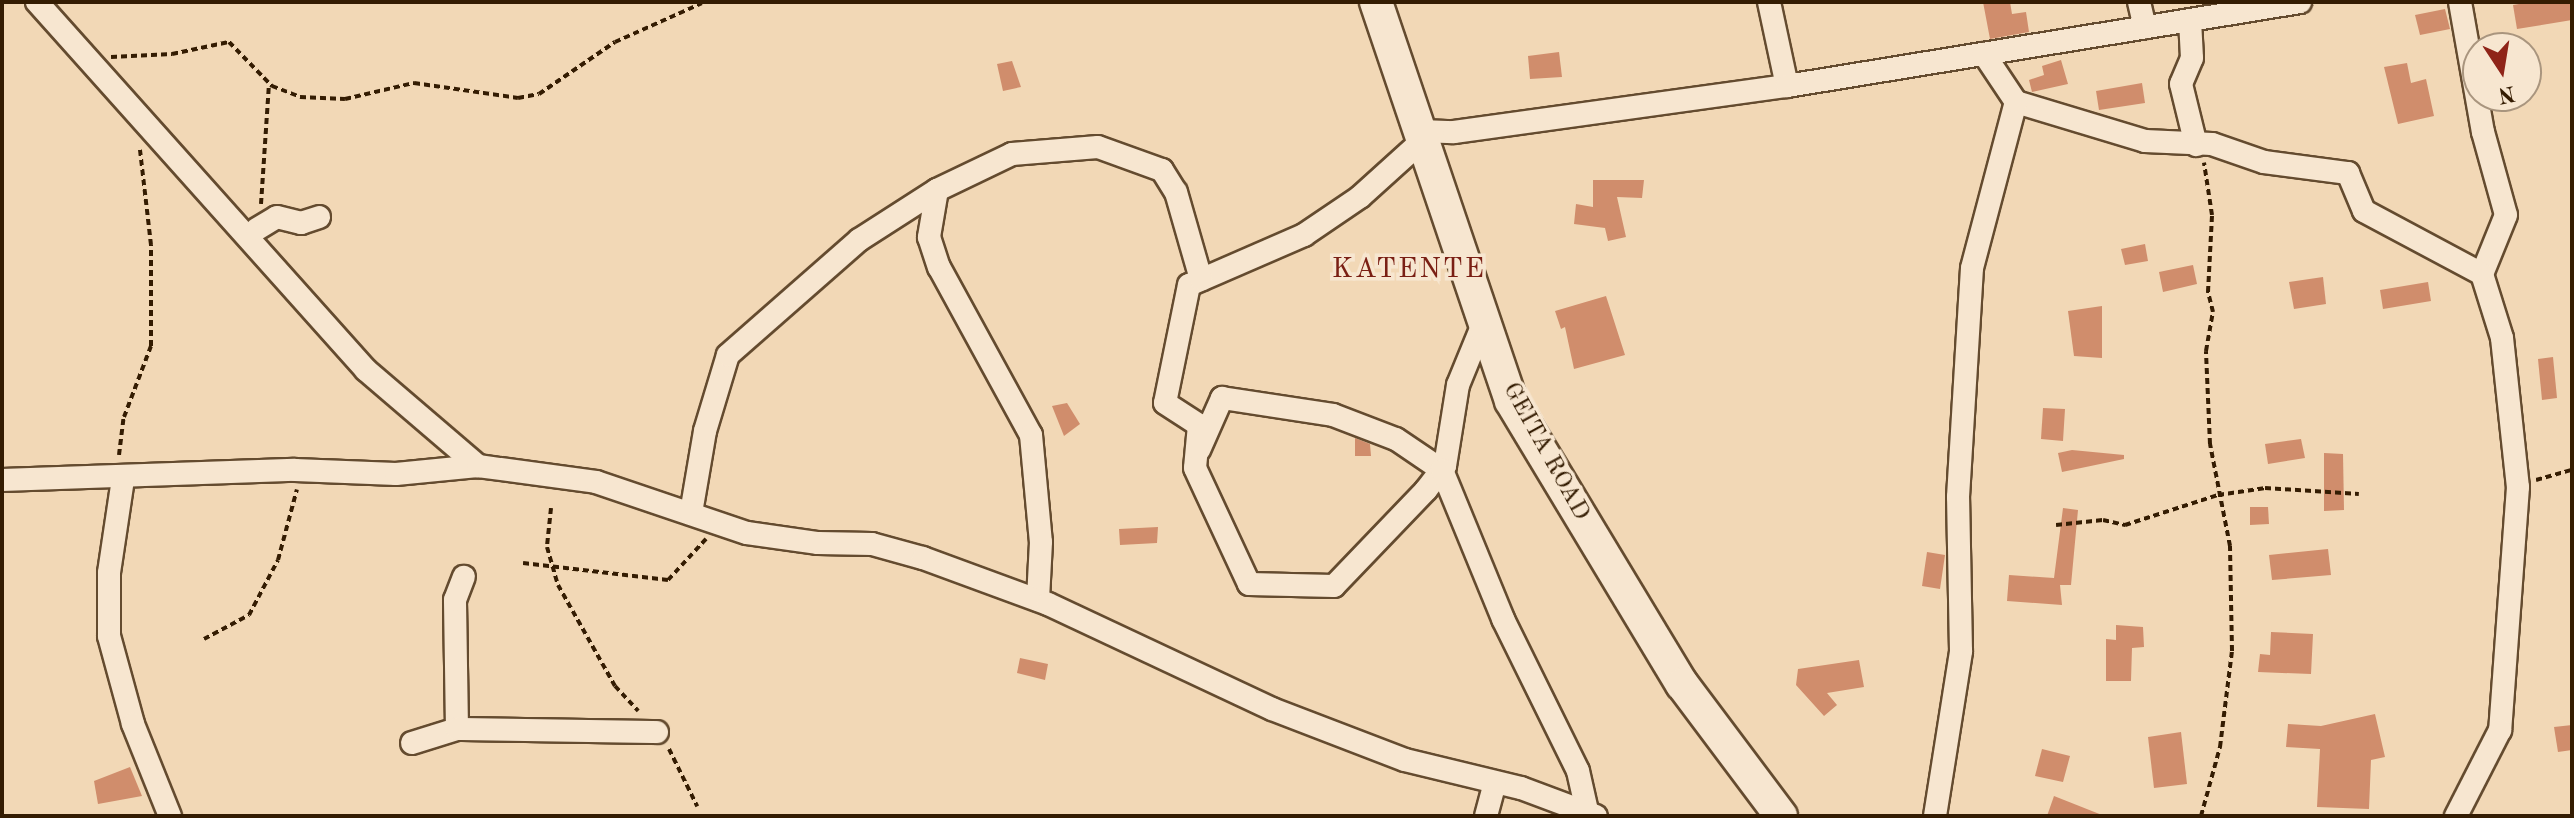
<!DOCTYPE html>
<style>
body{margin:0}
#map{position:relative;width:2574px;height:818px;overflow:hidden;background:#f2d8b6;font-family:"Old Standard TT",serif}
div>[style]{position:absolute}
.building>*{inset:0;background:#d08d6c}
.path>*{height:4px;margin-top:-2px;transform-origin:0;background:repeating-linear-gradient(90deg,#341c02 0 6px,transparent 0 10px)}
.roads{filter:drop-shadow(2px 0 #644b2f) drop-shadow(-2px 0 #644b2f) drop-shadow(0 2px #644b2f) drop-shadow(0 -2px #644b2f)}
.street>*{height:22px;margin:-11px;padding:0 11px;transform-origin:11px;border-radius:11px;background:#f7e6d0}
.secondary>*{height:32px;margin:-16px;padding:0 16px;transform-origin:16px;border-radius:16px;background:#f7e6d0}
span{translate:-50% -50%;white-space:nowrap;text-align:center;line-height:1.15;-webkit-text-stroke:7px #f7e6d0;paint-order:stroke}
.street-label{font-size:24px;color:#341c02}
.quarter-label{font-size:28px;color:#7a1f14;letter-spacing:2px}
.frame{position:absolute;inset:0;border:4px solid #341c02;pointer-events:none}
.north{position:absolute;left:2462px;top:32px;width:80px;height:80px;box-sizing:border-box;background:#f7e6d0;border:2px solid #a9957e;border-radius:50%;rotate:168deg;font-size:22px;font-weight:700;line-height:32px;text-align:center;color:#341c02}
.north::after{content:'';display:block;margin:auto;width:28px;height:36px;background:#8f2418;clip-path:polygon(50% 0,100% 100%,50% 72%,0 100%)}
</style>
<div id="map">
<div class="building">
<div style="clip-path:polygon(1983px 2px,2010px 2px,2012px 14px,2026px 12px,2029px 32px,1990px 39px)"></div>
<div style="clip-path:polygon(2531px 2px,2572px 2px,2572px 20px,2517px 29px,2513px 5px)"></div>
<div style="clip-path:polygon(2445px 9px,2450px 29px,2420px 35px,2415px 15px)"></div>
<div style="clip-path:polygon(1559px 52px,1562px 77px,1530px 79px,1528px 56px)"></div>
<div style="clip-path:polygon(2061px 60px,2068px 84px,2032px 92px,2029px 80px,2044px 75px,2042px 66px)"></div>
<div style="clip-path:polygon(1012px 61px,1021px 87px,1003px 91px,997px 64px)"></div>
<div style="clip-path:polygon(2407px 63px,2411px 83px,2426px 79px,2434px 116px,2398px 124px,2384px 67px)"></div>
<div style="clip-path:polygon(2142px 83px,2145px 103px,2099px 110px,2096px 91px)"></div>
<div style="clip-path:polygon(1593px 180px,1644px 180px,1642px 198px,1617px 197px,1626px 237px,1608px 241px,1605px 228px,1574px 224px,1576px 204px,1593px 207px)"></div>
<div style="clip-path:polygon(2145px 244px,2148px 261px,2125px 265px,2121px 249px)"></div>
<div style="clip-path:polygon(2193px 265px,2197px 284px,2163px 292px,2159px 272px)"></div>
<div style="clip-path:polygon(2323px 277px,2326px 304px,2294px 309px,2289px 282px)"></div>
<div style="clip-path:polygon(2428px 282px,2431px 301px,2383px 309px,2380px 290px)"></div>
<div style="clip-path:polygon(1606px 296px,1625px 355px,1574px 369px,1565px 327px,1561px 329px,1555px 311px)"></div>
<div style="clip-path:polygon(2102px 306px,2102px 358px,2074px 356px,2068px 311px)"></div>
<div style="clip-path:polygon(2553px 357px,2557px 398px,2542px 400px,2538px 359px)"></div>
<div style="clip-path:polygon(1067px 403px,1080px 424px,1064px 436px,1052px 406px)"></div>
<div style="clip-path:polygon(2043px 408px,2065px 409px,2063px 441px,2041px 439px)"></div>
<div style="clip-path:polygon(1355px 438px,1370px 444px,1371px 456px,1355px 456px)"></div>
<div style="clip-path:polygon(2301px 439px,2305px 458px,2268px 464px,2265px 444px)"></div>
<div style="clip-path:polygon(2072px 450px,2124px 455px,2124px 459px,2062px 472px,2058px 453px)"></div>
<div style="clip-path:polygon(2324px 453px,2343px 454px,2344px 510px,2324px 511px)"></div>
<div style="clip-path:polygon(2250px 507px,2268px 507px,2269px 524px,2250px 525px)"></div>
<div style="clip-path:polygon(2063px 508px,2078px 510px,2071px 585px,2060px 585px,2062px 605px,2007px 601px,2009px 575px,2054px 578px)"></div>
<div style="clip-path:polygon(1158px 527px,1157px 543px,1120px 545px,1119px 529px)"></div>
<div style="clip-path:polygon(2328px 549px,2331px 575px,2272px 580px,2269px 555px)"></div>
<div style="clip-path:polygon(1927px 552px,1945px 555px,1940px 589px,1922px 586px)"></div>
<div style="clip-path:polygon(2116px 625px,2143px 627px,2144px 647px,2132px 648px,2131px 681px,2106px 681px,2106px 639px,2116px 640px)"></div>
<div style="clip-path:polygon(2271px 632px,2313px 634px,2311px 674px,2258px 672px,2260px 654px,2270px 655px)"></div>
<div style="clip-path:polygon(1020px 658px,1048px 664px,1045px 680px,1017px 673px)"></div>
<div style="clip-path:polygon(1859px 660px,1864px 687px,1827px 693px,1837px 705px,1824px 716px,1796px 685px,1798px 669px)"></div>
<div style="clip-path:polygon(2375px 714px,2385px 757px,2371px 760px,2369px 809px,2317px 807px,2320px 749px,2286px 747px,2288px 724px,2321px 726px)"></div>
<div style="clip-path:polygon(2572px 725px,2572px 750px,2558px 752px,2554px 727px)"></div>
<div style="clip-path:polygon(2181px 732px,2187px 784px,2154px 788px,2148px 737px)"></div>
<div style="clip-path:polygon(2042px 749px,2070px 756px,2063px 782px,2035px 776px)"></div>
<div style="clip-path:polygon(130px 767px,142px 796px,98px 804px,94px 781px)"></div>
<div style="clip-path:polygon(2054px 796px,2102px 815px,2102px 816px,2047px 816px)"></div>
</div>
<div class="path">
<div style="left:111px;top:57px;width:61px;rotate:-2.8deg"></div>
<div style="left:172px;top:54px;width:58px;rotate:-11.9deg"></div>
<div style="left:229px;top:42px;width:62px;rotate:45.7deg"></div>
<div style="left:272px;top:86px;width:30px;rotate:21deg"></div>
<div style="left:300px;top:97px;width:45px;rotate:2.5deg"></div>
<div style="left:345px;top:99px;width:71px;rotate:-13.1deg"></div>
<div style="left:414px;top:83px;width:105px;rotate:8.2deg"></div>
<div style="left:518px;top:98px;width:21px;rotate:-11deg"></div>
<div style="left:539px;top:94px;width:92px;rotate:-34.4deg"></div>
<div style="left:615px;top:42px;width:95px;rotate:-24.1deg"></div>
<div style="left:261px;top:204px;width:120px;rotate:-86.2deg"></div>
<div style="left:119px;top:455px;width:38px;rotate:-83deg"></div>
<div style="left:124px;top:417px;width:76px;rotate:-69.2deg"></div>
<div style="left:151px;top:346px;width:101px;rotate:-90deg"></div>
<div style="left:151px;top:245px;width:96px;rotate:-96.6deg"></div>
<div style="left:2536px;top:480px;width:37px;rotate:-16deg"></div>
<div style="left:551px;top:508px;width:39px;rotate:96deg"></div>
<div style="left:547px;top:547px;width:40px;rotate:74deg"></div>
<div style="left:558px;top:585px;width:116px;rotate:60.6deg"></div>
<div style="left:615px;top:686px;width:34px;rotate:47deg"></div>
<div style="left:2056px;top:525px;width:47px;rotate:-6.1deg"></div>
<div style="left:2103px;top:520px;width:23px;rotate:13deg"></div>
<div style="left:2125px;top:525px;width:98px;rotate:-17.9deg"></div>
<div style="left:2218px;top:495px;width:48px;rotate:-8.5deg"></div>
<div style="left:2265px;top:488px;width:94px;rotate:3.7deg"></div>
<div style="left:523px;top:563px;width:146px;rotate:6.7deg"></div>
<div style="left:668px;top:580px;width:56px;rotate:-47.2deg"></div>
<div style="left:204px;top:639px;width:51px;rotate:-28.1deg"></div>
<div style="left:249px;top:615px;width:62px;rotate:-62.2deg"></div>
<div style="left:278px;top:560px;width:73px;rotate:-75deg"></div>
<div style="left:669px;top:749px;width:64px;rotate:63.8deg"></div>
<div style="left:2201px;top:816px;width:72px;rotate:-74.6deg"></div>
<div style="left:2220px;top:747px;width:97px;rotate:-82.9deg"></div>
<div style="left:2232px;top:651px;width:105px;rotate:-91.1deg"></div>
<div style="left:2230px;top:546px;width:104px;rotate:-101.1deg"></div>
<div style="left:2210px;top:444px;width:93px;rotate:-92.5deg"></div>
<div style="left:2206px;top:351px;width:40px;rotate:-80deg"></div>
<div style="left:2213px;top:312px;width:21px;rotate:-104deg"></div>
<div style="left:2208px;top:292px;width:77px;rotate:-87deg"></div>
<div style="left:2212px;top:215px;width:53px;rotate:-98.7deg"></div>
</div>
<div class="roads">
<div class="street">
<div style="left:37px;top:2px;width:494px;rotate:48.2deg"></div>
<div style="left:366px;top:370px;width:148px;rotate:40.6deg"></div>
<div style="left:1769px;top:2px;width:86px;rotate:77.9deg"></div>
<div style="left:2139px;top:2px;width:26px;rotate:77deg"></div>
<div style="left:2460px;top:2px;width:132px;rotate:80deg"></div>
<div style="left:2483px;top:132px;width:86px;rotate:74.5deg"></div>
<div style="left:2506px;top:215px;width:64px;rotate:112.1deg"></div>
<div style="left:2190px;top:20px;width:38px;rotate:87deg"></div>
<div style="left:2192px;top:58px;width:28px;rotate:113deg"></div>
<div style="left:2181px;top:84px;width:63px;rotate:76.2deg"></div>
<div style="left:2016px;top:102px;width:135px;rotate:16.8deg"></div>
<div style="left:2145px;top:141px;width:67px;rotate:2.6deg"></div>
<div style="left:2212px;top:144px;width:55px;rotate:19.1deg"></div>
<div style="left:2264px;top:162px;width:85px;rotate:7.5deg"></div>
<div style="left:2348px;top:173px;width:41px;rotate:67.2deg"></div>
<div style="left:2364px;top:211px;width:134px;rotate:28.1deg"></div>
<div style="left:2482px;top:274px;width:67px;rotate:72.6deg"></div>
<div style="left:2502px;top:338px;width:150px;rotate:83.9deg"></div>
<div style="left:2518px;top:487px;width:244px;rotate:94.2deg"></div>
<div style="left:2500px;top:730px;width:97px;rotate:117.1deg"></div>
<div style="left:1420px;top:131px;width:34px;rotate:2deg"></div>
<div style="left:1454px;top:132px;width:336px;rotate:-7.9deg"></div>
<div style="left:1787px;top:86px;width:520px;rotate:-9.3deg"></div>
<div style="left:1423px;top:140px;width:85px;rotate:137.9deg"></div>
<div style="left:1360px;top:197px;width:68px;rotate:145.8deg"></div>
<div style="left:1304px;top:235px;width:125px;rotate:156.5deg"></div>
<div style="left:1189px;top:285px;width:120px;rotate:101.5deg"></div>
<div style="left:1165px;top:403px;width:40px;rotate:32.9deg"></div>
<div style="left:1199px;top:425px;width:43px;rotate:95.3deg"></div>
<div style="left:1195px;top:468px;width:128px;rotate:65deg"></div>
<div style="left:1249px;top:584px;width:85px;rotate:1.3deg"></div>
<div style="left:1334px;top:586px;width:133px;rotate:-46.2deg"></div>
<div style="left:1426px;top:490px;width:31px;rotate:-52deg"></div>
<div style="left:1445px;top:466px;width:82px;rotate:-80.9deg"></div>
<div style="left:1458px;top:385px;width:66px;rotate:-67.7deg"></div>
<div style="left:937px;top:190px;width:48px;rotate:99.7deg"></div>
<div style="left:929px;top:237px;width:32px;rotate:72deg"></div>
<div style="left:939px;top:267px;width:192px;rotate:61.3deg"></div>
<div style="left:1031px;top:435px;width:107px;rotate:84.7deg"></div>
<div style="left:1041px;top:542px;width:58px;rotate:93deg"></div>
<div style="left:257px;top:229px;width:23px;rotate:-31deg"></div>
<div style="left:277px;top:217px;width:25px;rotate:14deg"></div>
<div style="left:301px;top:223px;width:19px;rotate:-18deg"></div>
<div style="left:1199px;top:450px;width:57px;rotate:-66.1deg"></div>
<div style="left:1222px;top:398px;width:112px;rotate:8.7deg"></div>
<div style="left:1333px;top:415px;width:67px;rotate:20.9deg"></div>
<div style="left:1396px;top:439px;width:55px;rotate:34deg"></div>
<div style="left:1442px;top:470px;width:161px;rotate:67.7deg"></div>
<div style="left:1503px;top:619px;width:169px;rotate:63.7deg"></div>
<div style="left:1578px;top:771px;width:41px;rotate:77.3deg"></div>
<div style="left:123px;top:479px;width:95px;rotate:98.5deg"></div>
<div style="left:109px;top:573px;width:63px;rotate:90deg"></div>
<div style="left:109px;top:636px;width:91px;rotate:74.7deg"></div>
<div style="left:133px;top:724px;width:99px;rotate:68.1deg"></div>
<div style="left:2px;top:480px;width:293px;rotate:-2deg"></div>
<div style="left:295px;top:470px;width:101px;rotate:2.3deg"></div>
<div style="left:396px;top:474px;width:82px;rotate:-5.6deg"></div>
<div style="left:478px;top:466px;width:119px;rotate:7.7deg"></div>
<div style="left:596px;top:482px;width:159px;rotate:18.7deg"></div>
<div style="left:747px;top:533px;width:72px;rotate:8deg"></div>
<div style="left:818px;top:543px;width:54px;rotate:1.1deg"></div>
<div style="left:872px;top:544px;width:53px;rotate:15.4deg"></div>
<div style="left:923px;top:558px;width:133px;rotate:20.2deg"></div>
<div style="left:1048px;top:604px;width:247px;rotate:25.1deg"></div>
<div style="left:1272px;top:709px;width:142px;rotate:21deg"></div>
<div style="left:1405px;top:760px;width:119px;rotate:13.6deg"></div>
<div style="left:1521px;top:788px;width:80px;rotate:20.5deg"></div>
<div style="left:691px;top:513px;width:83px;rotate:-80.3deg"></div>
<div style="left:705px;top:431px;width:79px;rotate:-73.2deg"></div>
<div style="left:728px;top:355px;width:174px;rotate:-41.3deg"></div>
<div style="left:859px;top:240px;width:93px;rotate:-32.7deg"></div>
<div style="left:937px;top:190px;width:83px;rotate:-25.6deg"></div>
<div style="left:1012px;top:154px;width:86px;rotate:-4.7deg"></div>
<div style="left:1098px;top:147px;width:68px;rotate:19.8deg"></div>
<div style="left:1162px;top:170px;width:26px;rotate:58deg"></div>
<div style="left:1176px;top:192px;width:91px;rotate:74deg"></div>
<div style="left:457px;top:729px;width:129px;rotate:-90.9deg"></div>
<div style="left:455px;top:600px;width:25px;rotate:-69deg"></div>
<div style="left:412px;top:743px;width:47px;rotate:-17.3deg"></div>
<div style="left:457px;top:729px;width:200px;rotate:0.9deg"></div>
<div style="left:1486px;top:816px;width:34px;rotate:-75deg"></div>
<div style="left:1935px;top:816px;width:167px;rotate:-81deg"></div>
<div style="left:1961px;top:651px;width:154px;rotate:-91.1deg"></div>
<div style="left:1958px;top:497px;width:229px;rotate:-86.5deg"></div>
<div style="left:1972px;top:268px;width:172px;rotate:-75.2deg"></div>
<div style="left:2016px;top:102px;width:58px;rotate:-123.7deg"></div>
</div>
<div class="secondary">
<div style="left:1376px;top:2px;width:421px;rotate:71.3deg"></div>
<div style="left:1511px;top:401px;width:331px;rotate:58.9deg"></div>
<div style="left:1682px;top:684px;width:165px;rotate:53.1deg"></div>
</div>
</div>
<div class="street-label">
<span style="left:1545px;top:452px;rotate:61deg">GEITA ROAD</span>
</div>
<div class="quarter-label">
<span style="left:1409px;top:270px">KATENTE</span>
</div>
<div class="frame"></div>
<div class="north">N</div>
</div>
